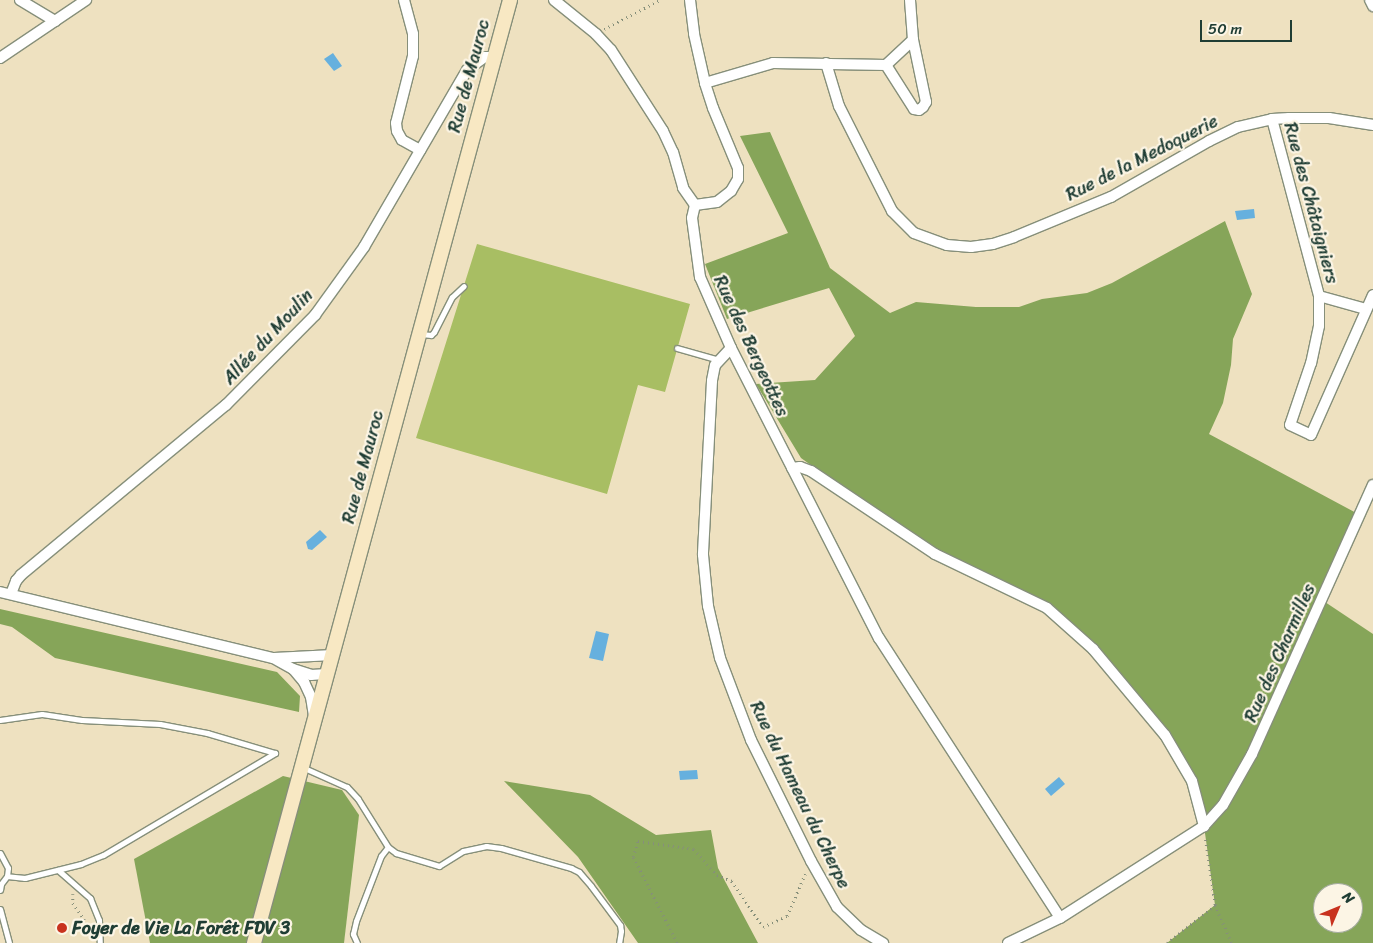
<!DOCTYPE html>
<meta charset="utf-8">
<style>
body{margin:0}
#map{position:relative;width:1373px;height:943px;overflow:hidden;background:#eee1c0;font-family:Sriracha,sans-serif}
div>[style]{position:absolute}
.green>*{inset:0;background:#a8be63}
.forest>*{inset:0;background:#86a559}
.water>*{inset:0;background:#66b0de}
.path>*{height:2.5px;margin-top:-1.25px;transform-origin:0;background:repeating-linear-gradient(90deg,#868f7a 0 1px,transparent 0 5px)}
.roads{filter:drop-shadow(1px 0 #868f7a) drop-shadow(-1px 0 #868f7a) drop-shadow(0 1px #868f7a) drop-shadow(0 -1px #868f7a)}
.lane>*{height:5px;margin:-2.5px;padding:0 2.5px;transform-origin:2.5px;border-radius:2.5px;background:#fff}
.street>*{height:10px;margin:-5px;padding:0 5px;transform-origin:5px;border-radius:5px;background:#fff}
.secondary>*{height:14px;margin:-7px;padding:0 7px;transform-origin:7px;border-radius:7px;background:#f8e8c3}
.dots>*{width:14px;height:14px;translate:-50% -50%;box-sizing:border-box;border:2px solid #fcf5e5;border-radius:50%}
span{translate:-50% -50%;white-space:nowrap;text-align:center;line-height:1.15;-webkit-text-stroke:4.5px #fcf5e5;paint-order:stroke}
.street-label{font-size:18px;color:#1f3d34}
.poi-label{font-size:18px;color:#1f3d34;font-weight:700}
.left{translate:0 -50%;text-align:left}
.north{position:absolute;left:1313px;top:883px;width:50px;height:50px;box-sizing:border-box;background:#fcf5e5;border:1px solid #a4ab9e;border-radius:50%;rotate:45deg;font-size:14px;font-weight:700;line-height:20px;text-align:center;color:#1f3d34}
.north::after{content:'';display:block;margin:auto;width:18px;height:22px;background:#c8321e;clip-path:polygon(50% 0,100% 100%,50% 72%,0 100%)}
.scale{position:absolute;left:1200px;top:20px;width:92px;height:22px;box-sizing:border-box;border:2px solid #1f3d34;border-top:0;padding-left:6px;font-size:15px;line-height:18px;white-space:nowrap;color:#1f3d34;-webkit-text-stroke:4px #fcf5e5;paint-order:stroke}
</style>
<div id="map">
<div class="green">
<div style="clip-path:polygon(477px 244px,690px 304px,665px 392px,638px 385px,607px 494px,416px 438px)"></div>
</div>
<div class="forest">
<div style="clip-path:polygon(evenodd,770px 132px,830px 268px,890px 313px,916px 302px,976px 307px,1019px 307px,1042px 299px,1087px 293px,1112px 283px,1225px 221px,1252px 294px,1233px 339px,1231px 365px,1223px 403px,1209px 434px,1360px 515px,1322px 600px,1373px 634px,1373px 943px,1167px 943px,1215px 905px,1204px 826px,1192px 781px,1165px 735px,1093px 649px,1047px 608px,935px 554px,801px 458px,756px 384px,815px 380px,855px 336px,829px 288px,727px 319px,705px 264px,788px 233px,740px 136px,770px 132px,1323px 893px,1353px 893px,1353px 923px,1323px 923px,1323px 893px)"></div>
<div style="clip-path:polygon(0 609px,277px 672px,300px 696px,299px 712px,55px 658px,12px 627px,0 624px)"></div>
<div style="clip-path:polygon(283px 776px,342px 790px,359px 815px,344px 943px,150px 943px,134px 859px)"></div>
<div style="clip-path:polygon(504px 781px,590px 795px,656px 835px,711px 830px,718px 868px,758px 943px,638px 943px,578px 857px)"></div>
</div>
<div class="water">
<div style="clip-path:polygon(333px 53px,342px 66px,334px 71px,324px 59px)"></div>
<div style="clip-path:polygon(1254px 209px,1255px 218px,1237px 220px,1235px 211px)"></div>
<div style="clip-path:polygon(320px 530px,327px 537px,312px 550px,308px 549px,306px 542px)"></div>
<div style="clip-path:polygon(596px 631px,609px 634px,603px 661px,589px 658px)"></div>
<div style="clip-path:polygon(697px 770px,698px 779px,680px 780px,679px 771px)"></div>
<div style="clip-path:polygon(1059px 777px,1065px 784px,1051px 796px,1045px 789px)"></div>
</div>
<div class="path">
<div style="left:604px;top:29px;width:63px;rotate:-27.4deg"></div>
<div style="left:73px;top:894px;width:9px;rotate:90deg"></div>
<div style="left:73px;top:903px;width:19px;rotate:55deg"></div>
<div style="left:84px;top:919px;width:19px;rotate:72deg"></div>
<div style="left:1215px;top:905px;width:42px;rotate:65.9deg"></div>
<div style="left:677px;top:943px;width:97px;rotate:-117.1deg"></div>
<div style="left:633px;top:857px;width:17px;rotate:-73deg"></div>
<div style="left:638px;top:841px;width:57px;rotate:8.1deg"></div>
<div style="left:694px;top:849px;width:35px;rotate:49deg"></div>
<div style="left:717px;top:875px;width:16px;rotate:22deg"></div>
<div style="left:732px;top:881px;width:55px;rotate:56deg"></div>
<div style="left:763px;top:927px;width:26px;rotate:-25deg"></div>
<div style="left:787px;top:916px;width:46px;rotate:-66.8deg"></div>
<div style="left:1167px;top:943px;width:61px;rotate:-38.4deg"></div>
<div style="left:1215px;top:905px;width:69px;rotate:-98.4deg"></div>
</div>
<div class="roads">
<div class="lane">
<div style="left:421px;top:334px;width:10px;rotate:6deg"></div>
<div style="left:431px;top:335px;width:4px;rotate:-45deg"></div>
<div style="left:434px;top:332px;width:39px;rotate:-63deg"></div>
<div style="left:452px;top:297px;width:16px;rotate:-43deg"></div>
<div style="left:677px;top:348px;width:44px;rotate:15.9deg"></div>
<div style="left:0;top:720px;width:42px;rotate:-8.1deg"></div>
<div style="left:42px;top:714px;width:40px;rotate:8.5deg"></div>
<div style="left:82px;top:720px;width:78px;rotate:2.9deg"></div>
<div style="left:160px;top:724px;width:48px;rotate:10.8deg"></div>
<div style="left:207px;top:733px;width:71px;rotate:16.4deg"></div>
<div style="left:275px;top:753px;width:200px;rotate:149.3deg"></div>
<div style="left:103px;top:855px;width:24px;rotate:158deg"></div>
<div style="left:81px;top:864px;width:58px;rotate:166deg"></div>
<div style="left:25px;top:878px;width:18px;rotate:-174deg"></div>
<div style="left:302px;top:767px;width:49px;rotate:24deg"></div>
<div style="left:347px;top:787px;width:16px;rotate:47deg"></div>
<div style="left:358px;top:799px;width:57px;rotate:58deg"></div>
<div style="left:388px;top:847px;width:10px;rotate:37deg"></div>
<div style="left:396px;top:853px;width:45px;rotate:16.8deg"></div>
<div style="left:439px;top:866px;width:28px;rotate:-32deg"></div>
<div style="left:463px;top:851px;width:24px;rotate:-12deg"></div>
<div style="left:486px;top:846px;width:15px;rotate:8deg"></div>
<div style="left:501px;top:848px;width:73px;rotate:15.9deg"></div>
<div style="left:571px;top:868px;width:9px;rotate:27deg"></div>
<div style="left:579px;top:872px;width:18px;rotate:49deg"></div>
<div style="left:591px;top:886px;width:49px;rotate:53.4deg"></div>
<div style="left:620px;top:925px;width:6px;rotate:81deg"></div>
<div style="left:621px;top:931px;width:12px;rotate:99deg"></div>
<div style="left:0;top:853px;width:17px;rotate:62deg"></div>
<div style="left:8px;top:868px;width:8px;rotate:97deg"></div>
<div style="left:7px;top:876px;width:10px;rotate:127deg"></div>
<div style="left:1px;top:884px;width:6px;rotate:99deg"></div>
<div style="left:58px;top:870px;width:43px;rotate:41.2deg"></div>
<div style="left:90px;top:898px;width:24px;rotate:68deg"></div>
<div style="left:99px;top:920px;width:23px;rotate:88deg"></div>
<div style="left:0;top:909px;width:35px;rotate:75deg"></div>
<div style="left:357px;top:943px;width:10px;rotate:-114deg"></div>
<div style="left:353px;top:934px;width:13px;rotate:-77deg"></div>
<div style="left:356px;top:921px;width:70px;rotate:-69deg"></div>
<div style="left:381px;top:856px;width:11px;rotate:-52deg"></div>
</div>
<div class="street">
<div style="left:20px;top:0;width:41px;rotate:31deg"></div>
<div style="left:404px;top:0;width:35px;rotate:75deg"></div>
<div style="left:413px;top:34px;width:22px;rotate:90deg"></div>
<div style="left:413px;top:56px;width:69px;rotate:104.2deg"></div>
<div style="left:396px;top:123px;width:8px;rotate:83deg"></div>
<div style="left:397px;top:131px;width:10px;rotate:61deg"></div>
<div style="left:402px;top:140px;width:21px;rotate:29deg"></div>
<div style="left:554px;top:0;width:54px;rotate:39deg"></div>
<div style="left:596px;top:34px;width:22px;rotate:47deg"></div>
<div style="left:611px;top:50px;width:96px;rotate:57.3deg"></div>
<div style="left:663px;top:131px;width:23px;rotate:65deg"></div>
<div style="left:673px;top:152px;width:37px;rotate:74deg"></div>
<div style="left:683px;top:188px;width:21px;rotate:55deg"></div>
<div style="left:695px;top:205px;width:13px;rotate:103deg"></div>
<div style="left:692px;top:218px;width:60px;rotate:82.3deg"></div>
<div style="left:700px;top:277px;width:77px;rotate:66.4deg"></div>
<div style="left:731px;top:348px;width:326px;rotate:63deg"></div>
<div style="left:879px;top:638px;width:333px;rotate:57.1deg"></div>
<div style="left:690px;top:0;width:34px;rotate:83deg"></div>
<div style="left:694px;top:34px;width:50px;rotate:77.3deg"></div>
<div style="left:1370px;top:0;width:7px;rotate:63deg"></div>
<div style="left:0;top:58px;width:104px;rotate:-34deg"></div>
<div style="left:826px;top:63px;width:45px;rotate:73.2deg"></div>
<div style="left:839px;top:106px;width:118px;rotate:63.2deg"></div>
<div style="left:892px;top:211px;width:31px;rotate:45deg"></div>
<div style="left:914px;top:233px;width:35px;rotate:20deg"></div>
<div style="left:947px;top:245px;width:24px;rotate:5deg"></div>
<div style="left:971px;top:247px;width:22px;rotate:-8deg"></div>
<div style="left:993px;top:244px;width:22px;rotate:-18deg"></div>
<div style="left:1014px;top:237px;width:105px;rotate:-22.4deg"></div>
<div style="left:1111px;top:197px;width:113px;rotate:-29.7deg"></div>
<div style="left:1209px;top:141px;width:32px;rotate:-26deg"></div>
<div style="left:1238px;top:127px;width:35px;rotate:-13deg"></div>
<div style="left:1272px;top:119px;width:17px;rotate:-3deg"></div>
<div style="left:1289px;top:118px;width:40px"></div>
<div style="left:1329px;top:118px;width:45px;rotate:9deg"></div>
<div style="left:886px;top:65px;width:37px;rotate:-43deg"></div>
<div style="left:1272px;top:119px;width:183px;rotate:75.1deg"></div>
<div style="left:1319px;top:296px;width:30px;rotate:90deg"></div>
<div style="left:1319px;top:326px;width:38px;rotate:102deg"></div>
<div style="left:1311px;top:363px;width:65px;rotate:108.7deg"></div>
<div style="left:1290px;top:425px;width:23px;rotate:25deg"></div>
<div style="left:1311px;top:435px;width:153px;rotate:-66.1deg"></div>
<div style="left:695px;top:205px;width:22px;rotate:-8deg"></div>
<div style="left:717px;top:202px;width:18px;rotate:-38deg"></div>
<div style="left:731px;top:191px;width:14px;rotate:-60deg"></div>
<div style="left:738px;top:179px;width:11px;rotate:-90deg"></div>
<div style="left:738px;top:168px;width:65px;rotate:-112.6deg"></div>
<div style="left:713px;top:108px;width:26px;rotate:-108deg"></div>
<div style="left:705px;top:83px;width:71px;rotate:-16.4deg"></div>
<div style="left:773px;top:63px;width:113px;rotate:1deg"></div>
<div style="left:886px;top:65px;width:52px;rotate:57.5deg"></div>
<div style="left:914px;top:109px;width:5px;rotate:11deg"></div>
<div style="left:919px;top:110px;width:5px;rotate:-37deg"></div>
<div style="left:923px;top:107px;width:6px;rotate:-59deg"></div>
<div style="left:926px;top:102px;width:63px;rotate:-101.8deg"></div>
<div style="left:913px;top:40px;width:40px;rotate:-94.3deg"></div>
<div style="left:1319px;top:296px;width:49px;rotate:15.5deg"></div>
<div style="left:731px;top:348px;width:23px;rotate:133deg"></div>
<div style="left:715px;top:365px;width:16px;rotate:101deg"></div>
<div style="left:712px;top:381px;width:174px;rotate:93deg"></div>
<div style="left:703px;top:555px;width:51px;rotate:84.4deg"></div>
<div style="left:708px;top:606px;width:53px;rotate:77deg"></div>
<div style="left:720px;top:658px;width:88px;rotate:69.3deg"></div>
<div style="left:751px;top:740px;width:135px;rotate:63.6deg"></div>
<div style="left:811px;top:861px;width:53px;rotate:60.5deg"></div>
<div style="left:837px;top:907px;width:33px;rotate:44deg"></div>
<div style="left:861px;top:930px;width:26px;rotate:31deg"></div>
<div style="left:792px;top:468px;width:8px;rotate:-7deg"></div>
<div style="left:800px;top:467px;width:12px;rotate:20deg"></div>
<div style="left:811px;top:471px;width:149px;rotate:33.8deg"></div>
<div style="left:935px;top:554px;width:124px;rotate:25.7deg"></div>
<div style="left:1047px;top:608px;width:62px;rotate:41.7deg"></div>
<div style="left:1093px;top:649px;width:112px;rotate:50.1deg"></div>
<div style="left:1165px;top:735px;width:53px;rotate:59.6deg"></div>
<div style="left:1192px;top:781px;width:47px;rotate:75.1deg"></div>
<div style="left:0;top:592px;width:281px;rotate:13.6deg"></div>
<div style="left:273px;top:658px;width:23px;rotate:29deg"></div>
<div style="left:293px;top:669px;width:19px;rotate:18deg"></div>
<div style="left:311px;top:675px;width:16px;rotate:-4deg"></div>
<div style="left:11px;top:594px;width:14px;rotate:-69deg"></div>
<div style="left:16px;top:581px;width:8px;rotate:-50deg"></div>
<div style="left:21px;top:575px;width:266px;rotate:-39.7deg"></div>
<div style="left:226px;top:405px;width:127px;rotate:-45.3deg"></div>
<div style="left:315px;top:315px;width:84px;rotate:-54.2deg"></div>
<div style="left:364px;top:247px;width:205px;rotate:-59.8deg"></div>
<div style="left:467px;top:70px;width:22px;rotate:-36deg"></div>
<div style="left:485px;top:57px;width:9px"></div>
<div style="left:274px;top:658px;width:59px;rotate:-2.9deg"></div>
<div style="left:294px;top:670px;width:16px;rotate:50deg"></div>
<div style="left:304px;top:682px;width:17px;rotate:65deg"></div>
<div style="left:311px;top:697px;width:18px;rotate:81deg"></div>
<div style="left:1008px;top:943px;width:58px;rotate:-25.7deg"></div>
<div style="left:1060px;top:918px;width:171px;rotate:-32.6deg"></div>
<div style="left:1204px;top:826px;width:28px;rotate:-48deg"></div>
<div style="left:1223px;top:805px;width:59px;rotate:-60.4deg"></div>
<div style="left:1252px;top:754px;width:295px;rotate:-65.8deg"></div>
</div>
<div class="secondary">
<div style="left:254px;top:943px;width:977px;rotate:-74.81deg"></div>
</div>
</div>
<div class="dots">
<div style="left:62px;top:928px;background:#c8321e"></div>
</div>
<div class="street-label">
<span style="left:469px;top:76px;rotate:-75deg">Rue de Mauroc</span>
<span style="left:1142px;top:158px;rotate:-27deg">Rue de la Medoquerie</span>
<span style="left:1311px;top:203px;rotate:75deg">Rue des Châtaigniers</span>
<span style="left:268px;top:337px;rotate:-47deg">Allée du Moulin</span>
<span style="left:751px;top:346px;rotate:65deg">Rue des Bergeottes</span>
<span style="left:363px;top:467px;rotate:-75deg">Rue de Mauroc</span>
<span style="left:1280px;top:653px;rotate:-66deg">Rue des Charmilles</span>
<span style="left:800px;top:795px;rotate:64deg">Rue du Hameau du Cherpe</span>
</div>
<div class="poi-label">
<span class="left" style="left:72px;top:928px">Foyer de Vie La Forêt FDV 3</span>
</div>
<div class="north">N</div>
<div class="scale">50 m</div>
</div>
